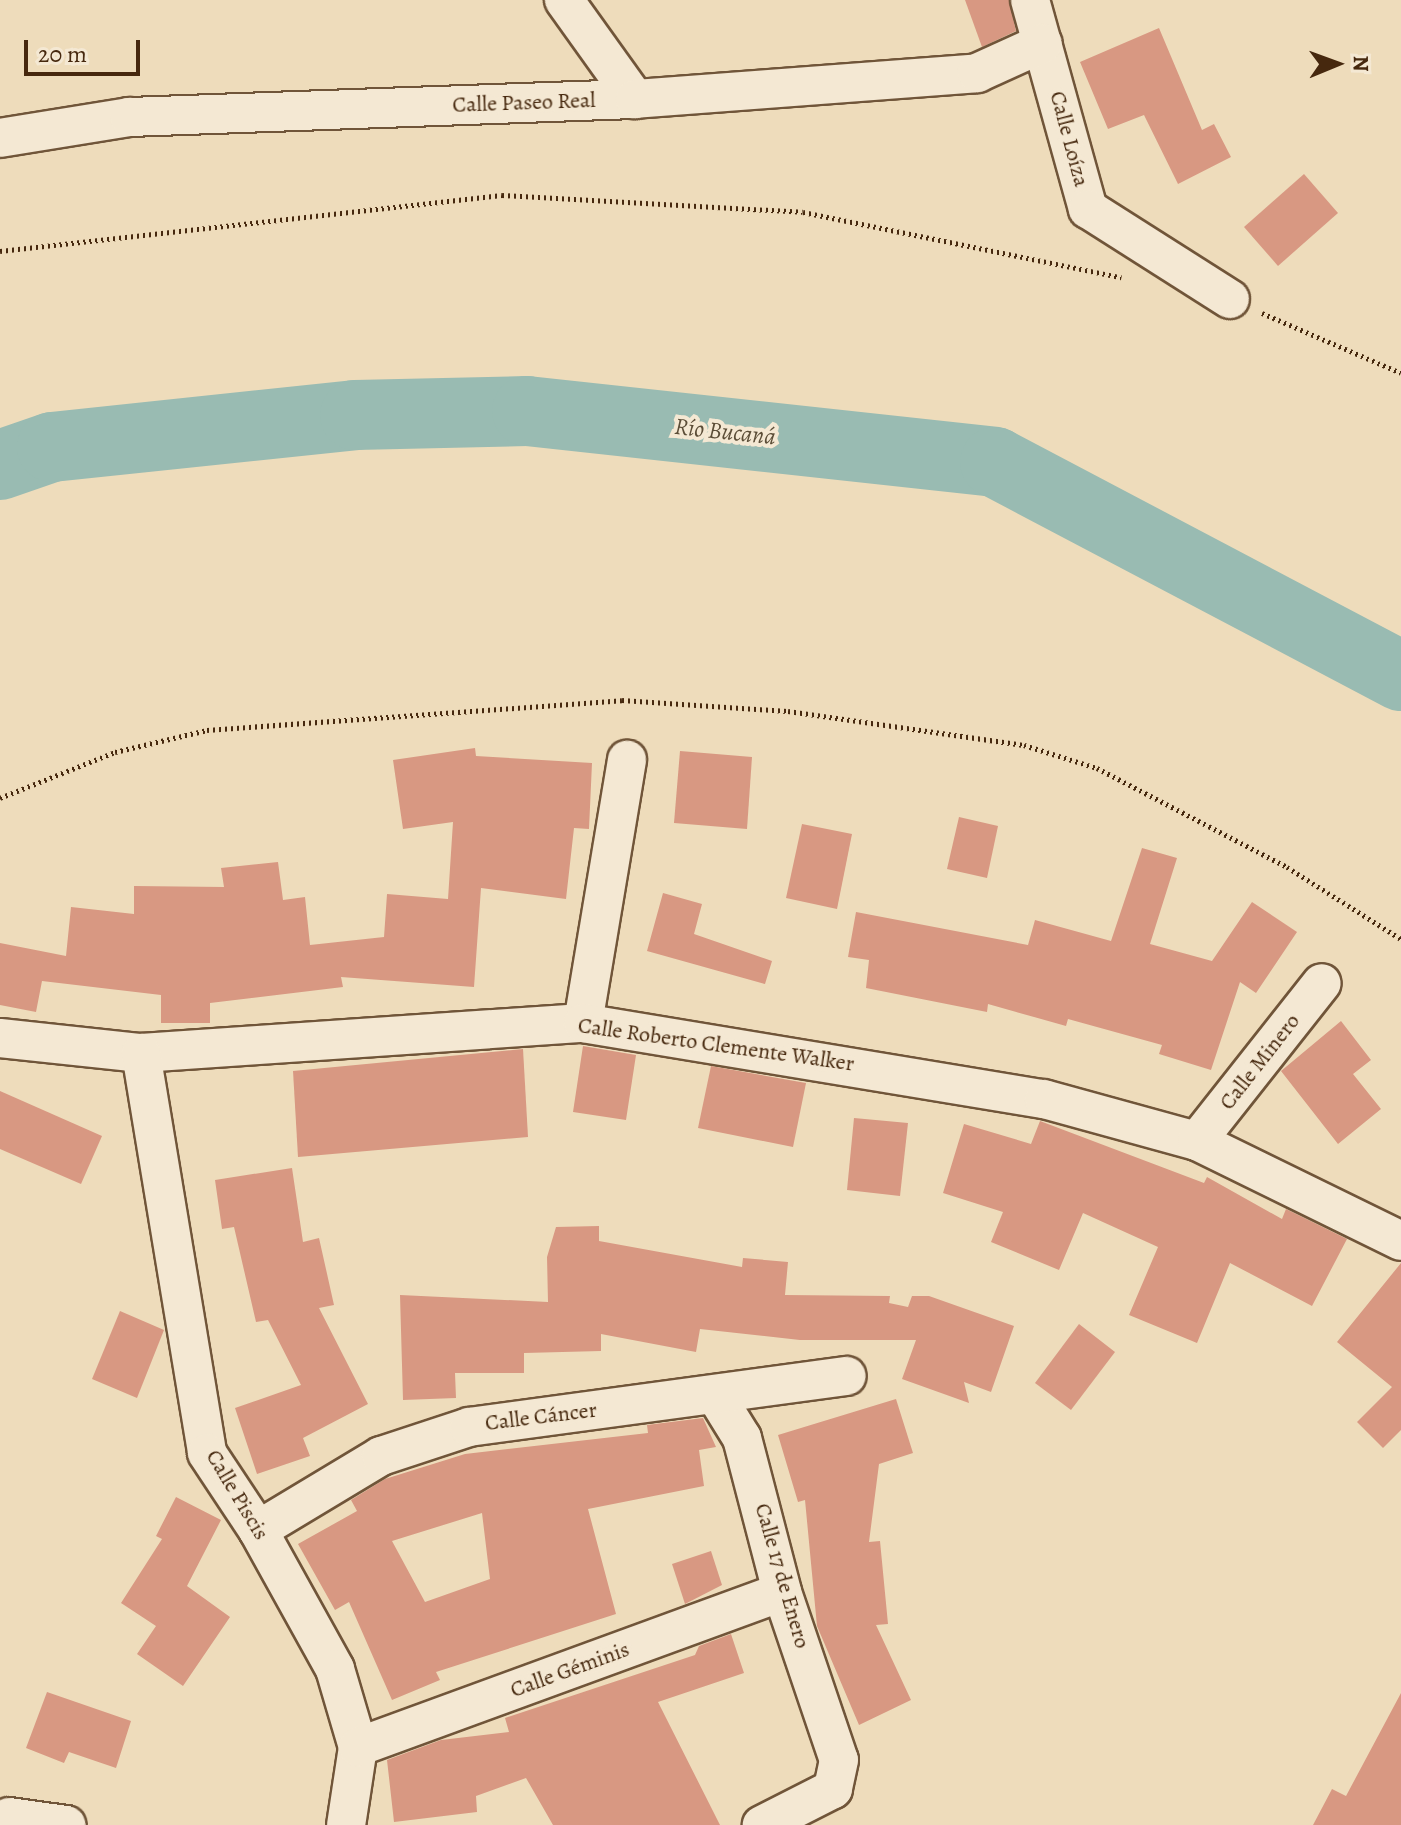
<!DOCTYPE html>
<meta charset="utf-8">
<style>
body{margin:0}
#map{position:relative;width:1401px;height:1825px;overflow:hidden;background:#eedcbb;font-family:Alegreya,serif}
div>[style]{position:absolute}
.river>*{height:70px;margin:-35px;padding:0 35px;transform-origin:35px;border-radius:35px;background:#99bbb2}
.building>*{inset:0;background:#d89882}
.path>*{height:5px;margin-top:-2.5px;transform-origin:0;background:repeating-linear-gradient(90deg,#46280e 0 2px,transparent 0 6px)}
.roads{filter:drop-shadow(2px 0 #705539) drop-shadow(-2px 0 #705539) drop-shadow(0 2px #705539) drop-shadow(0 -2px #705539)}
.street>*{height:38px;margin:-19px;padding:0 19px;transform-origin:19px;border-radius:19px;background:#f4e8d3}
span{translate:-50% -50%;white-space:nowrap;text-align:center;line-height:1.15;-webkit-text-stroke:8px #f4e8d3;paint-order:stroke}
.street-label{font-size:22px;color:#46280e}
.water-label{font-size:24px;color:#5b4d37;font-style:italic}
.north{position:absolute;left:1297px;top:24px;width:80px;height:80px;-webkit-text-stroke:6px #f4e8d3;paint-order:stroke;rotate:89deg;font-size:22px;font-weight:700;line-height:32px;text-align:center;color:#46280e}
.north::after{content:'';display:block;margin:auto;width:28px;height:36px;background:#46280e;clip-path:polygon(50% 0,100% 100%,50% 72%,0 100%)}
.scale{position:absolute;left:24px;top:40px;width:116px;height:36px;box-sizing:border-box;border:4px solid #46280e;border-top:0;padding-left:10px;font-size:24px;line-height:28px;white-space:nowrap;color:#46280e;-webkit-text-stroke:6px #f4e8d3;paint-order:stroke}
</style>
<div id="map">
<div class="river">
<div style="left:0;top:465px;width:55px;rotate:-19.1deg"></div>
<div style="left:52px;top:447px;width:305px;rotate:-6deg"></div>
<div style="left:355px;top:415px;width:172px;rotate:-1.3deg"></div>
<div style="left:527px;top:411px;width:471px;rotate:6.2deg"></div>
<div style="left:995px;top:462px;width:459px;rotate:27.8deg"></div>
</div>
<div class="building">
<div style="clip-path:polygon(965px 0,1009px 0,1016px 31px,982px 47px)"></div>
<div style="clip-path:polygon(1159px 28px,1202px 130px,1214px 124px,1231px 157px,1178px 184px,1144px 115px,1108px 129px,1080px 62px)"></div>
<div style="clip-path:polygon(1304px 174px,1338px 213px,1278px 266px,1244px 227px)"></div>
<div style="clip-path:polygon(475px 748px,476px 756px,592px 763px,589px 829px,574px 828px,566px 899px,481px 888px,474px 987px,341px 977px,343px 987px,210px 1003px,210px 1023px,161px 1023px,161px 995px,42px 981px,36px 1012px,0 1005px,0 943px,66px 956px,71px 907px,134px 914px,134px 886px,224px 887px,221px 868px,278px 862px,283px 900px,305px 897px,310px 945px,384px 937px,387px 894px,448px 899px,453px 822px,403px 829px,393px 760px)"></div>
<div style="clip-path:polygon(680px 751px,752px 757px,747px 829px,674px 823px)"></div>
<div style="clip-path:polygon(959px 817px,998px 826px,987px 878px,947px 869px)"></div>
<div style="clip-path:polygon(802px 824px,852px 834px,837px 909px,786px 898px)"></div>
<div style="clip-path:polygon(1142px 848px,1177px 858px,1150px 944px,1212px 961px,1252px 902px,1297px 932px,1256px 993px,1240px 982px,1211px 1070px,1159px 1054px,1162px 1045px,1068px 1019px,1066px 1026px,988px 1004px,987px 1012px,866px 988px,869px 960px,848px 957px,856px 912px,1028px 945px,1035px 920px,1111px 941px)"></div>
<div style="clip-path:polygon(663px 893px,702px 904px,694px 934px,772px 961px,765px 984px,647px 951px)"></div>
<div style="clip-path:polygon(1341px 1021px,1371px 1060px,1353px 1074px,1381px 1109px,1338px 1144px,1281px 1071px)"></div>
<div style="clip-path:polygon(583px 1046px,636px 1055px,626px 1120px,573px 1112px)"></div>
<div style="clip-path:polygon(523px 1049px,528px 1137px,298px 1157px,293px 1071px)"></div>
<div style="clip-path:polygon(711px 1066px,806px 1083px,793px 1147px,698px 1128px)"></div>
<div style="clip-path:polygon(0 1091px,102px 1136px,81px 1184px,0 1149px)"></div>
<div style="clip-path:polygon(854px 1118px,908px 1123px,900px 1196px,847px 1190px)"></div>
<div style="clip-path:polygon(1040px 1121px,1204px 1183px,1207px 1177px,1282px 1219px,1286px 1209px,1347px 1239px,1312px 1306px,1230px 1263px,1197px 1343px,1129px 1315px,1158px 1247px,1083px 1213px,1059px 1270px,991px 1242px,1003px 1212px,943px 1193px,964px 1124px,1031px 1144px)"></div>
<div style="clip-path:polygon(292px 1168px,303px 1242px,319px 1238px,334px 1305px,319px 1308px,368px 1404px,303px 1438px,310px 1456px,257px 1474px,235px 1408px,301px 1385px,268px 1320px,256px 1322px,234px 1227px,222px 1229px,215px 1180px)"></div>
<div style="clip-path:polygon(599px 1226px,599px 1241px,742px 1267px,743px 1258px,788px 1262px,785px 1295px,890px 1296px,889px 1303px,908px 1307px,912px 1296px,929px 1296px,1014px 1326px,991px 1392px,964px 1382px,969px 1403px,902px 1379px,916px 1340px,800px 1340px,700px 1329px,696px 1352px,601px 1334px,601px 1351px,524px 1353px,524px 1373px,455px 1373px,456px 1398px,403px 1400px,400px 1295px,548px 1302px,547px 1257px,556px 1227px)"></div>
<div style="clip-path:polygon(1401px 1263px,1401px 1430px,1383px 1448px,1357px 1422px,1392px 1387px,1337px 1342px)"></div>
<div style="clip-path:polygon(120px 1311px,164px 1330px,137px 1398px,92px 1379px)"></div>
<div style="clip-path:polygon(1079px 1324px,1115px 1352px,1071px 1410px,1035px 1383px)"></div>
<div style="clip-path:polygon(896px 1399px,913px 1453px,879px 1464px,869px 1542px,880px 1541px,888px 1624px,876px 1625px,911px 1700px,859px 1725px,817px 1626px,805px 1500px,798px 1502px,778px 1435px)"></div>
<div style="clip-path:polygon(evenodd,703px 1418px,716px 1447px,699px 1450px,704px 1486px,588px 1509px,616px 1614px,436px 1672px,440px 1680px,392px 1700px,349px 1602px,335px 1610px,298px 1544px,357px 1511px,351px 1500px,385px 1479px,465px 1454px,648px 1433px,647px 1425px,703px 1418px,482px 1513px,490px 1579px,425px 1602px,392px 1541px,482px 1513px)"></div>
<div style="clip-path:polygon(176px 1497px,221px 1520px,187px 1586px,230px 1617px,183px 1686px,137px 1654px,156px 1626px,121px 1603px,162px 1539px,156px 1536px)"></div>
<div style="clip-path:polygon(711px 1551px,722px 1585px,685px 1604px,672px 1564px)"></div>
<div style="clip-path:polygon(731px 1634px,744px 1673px,658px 1702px,720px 1825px,553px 1825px,526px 1778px,476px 1796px,477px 1812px,394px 1822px,387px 1760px,441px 1740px,509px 1732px,505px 1718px,695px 1655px,699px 1646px)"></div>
<div style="clip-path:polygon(47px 1692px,131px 1721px,116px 1768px,69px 1752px,64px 1763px,26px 1748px)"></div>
<div style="clip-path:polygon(1401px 1693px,1401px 1825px,1313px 1825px,1332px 1789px,1346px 1796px)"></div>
</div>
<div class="path">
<div style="left:0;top:251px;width:505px;rotate:-6.37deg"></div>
<div style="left:502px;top:195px;width:301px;rotate:3.2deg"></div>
<div style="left:803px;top:212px;width:325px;rotate:11.6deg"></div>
<div style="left:1262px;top:313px;width:151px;rotate:23.3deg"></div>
<div style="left:0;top:798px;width:124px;rotate:-21.8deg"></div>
<div style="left:115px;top:752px;width:95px;rotate:-13.4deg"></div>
<div style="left:207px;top:730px;width:416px;rotate:-4.1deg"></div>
<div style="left:622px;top:700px;width:166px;rotate:3.8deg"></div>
<div style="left:788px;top:711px;width:238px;rotate:8.2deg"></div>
<div style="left:1024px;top:745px;width:77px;rotate:17.5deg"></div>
<div style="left:1097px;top:768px;width:214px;rotate:27.5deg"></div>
<div style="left:1287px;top:867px;width:135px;rotate:32.3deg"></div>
</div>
<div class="roads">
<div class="street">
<div style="left:564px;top:0;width:122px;rotate:54.4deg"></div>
<div style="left:1030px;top:0;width:217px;rotate:74.5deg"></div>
<div style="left:1088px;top:209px;width:168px;rotate:32.4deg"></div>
<div style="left:0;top:138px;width:131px;rotate:-9.2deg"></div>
<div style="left:129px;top:117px;width:506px;rotate:-2.04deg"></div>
<div style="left:635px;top:99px;width:343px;rotate:-4.3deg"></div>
<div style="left:977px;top:73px;width:72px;rotate:-24.4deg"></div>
<div style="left:583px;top:1023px;width:267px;rotate:-80.5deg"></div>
<div style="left:0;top:1038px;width:142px;rotate:6.1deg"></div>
<div style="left:141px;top:1053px;width:443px;rotate:-3.9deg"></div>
<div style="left:583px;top:1023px;width:467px;rotate:9.4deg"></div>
<div style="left:1044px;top:1099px;width:159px;rotate:15.4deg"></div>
<div style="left:1197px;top:1141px;width:227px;rotate:26.1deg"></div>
<div style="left:141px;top:1053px;width:405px;rotate:80.6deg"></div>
<div style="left:207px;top:1453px;width:92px;rotate:56.5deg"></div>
<div style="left:258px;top:1530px;width:159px;rotate:61deg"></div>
<div style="left:335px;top:1669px;width:81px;rotate:73.6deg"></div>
<div style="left:358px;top:1747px;width:79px;rotate:98.7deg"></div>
<div style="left:1197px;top:1141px;width:201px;rotate:-51.7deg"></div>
<div style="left:716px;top:1396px;width:49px;rotate:58.2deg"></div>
<div style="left:742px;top:1438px;width:159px;rotate:75.4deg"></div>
<div style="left:782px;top:1592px;width:177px;rotate:71.3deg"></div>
<div style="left:839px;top:1760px;width:30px;rotate:102deg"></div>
<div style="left:833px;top:1789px;width:80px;rotate:153.1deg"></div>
<div style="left:258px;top:1530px;width:144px;rotate:-31deg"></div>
<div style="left:381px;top:1456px;width:93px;rotate:-18.2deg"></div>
<div style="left:469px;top:1427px;width:381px;rotate:-7.7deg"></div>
<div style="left:358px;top:1747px;width:451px;rotate:-20.1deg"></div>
<div style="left:9px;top:1817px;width:58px;rotate:8deg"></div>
</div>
</div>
<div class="street-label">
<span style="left:524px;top:103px;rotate:-2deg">Calle Paseo Real</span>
<span style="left:1069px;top:139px;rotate:75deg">Calle Loíza</span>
<span style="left:716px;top:1045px;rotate:8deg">Calle Roberto Clemente Walker</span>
<span style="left:1260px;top:1062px;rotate:-52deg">Calle Minero</span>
<span style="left:541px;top:1417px;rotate:-7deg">Calle Cáncer</span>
<span style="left:237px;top:1495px;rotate:59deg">Calle Piscis</span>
<span style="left:782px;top:1576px;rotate:74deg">Calle 17 de Enero</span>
<span style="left:570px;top:1670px;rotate:-20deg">Calle Géminis</span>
</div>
<div class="water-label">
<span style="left:725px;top:432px;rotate:6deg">Río Bucaná</span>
</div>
<div class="north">N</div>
<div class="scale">20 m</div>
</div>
